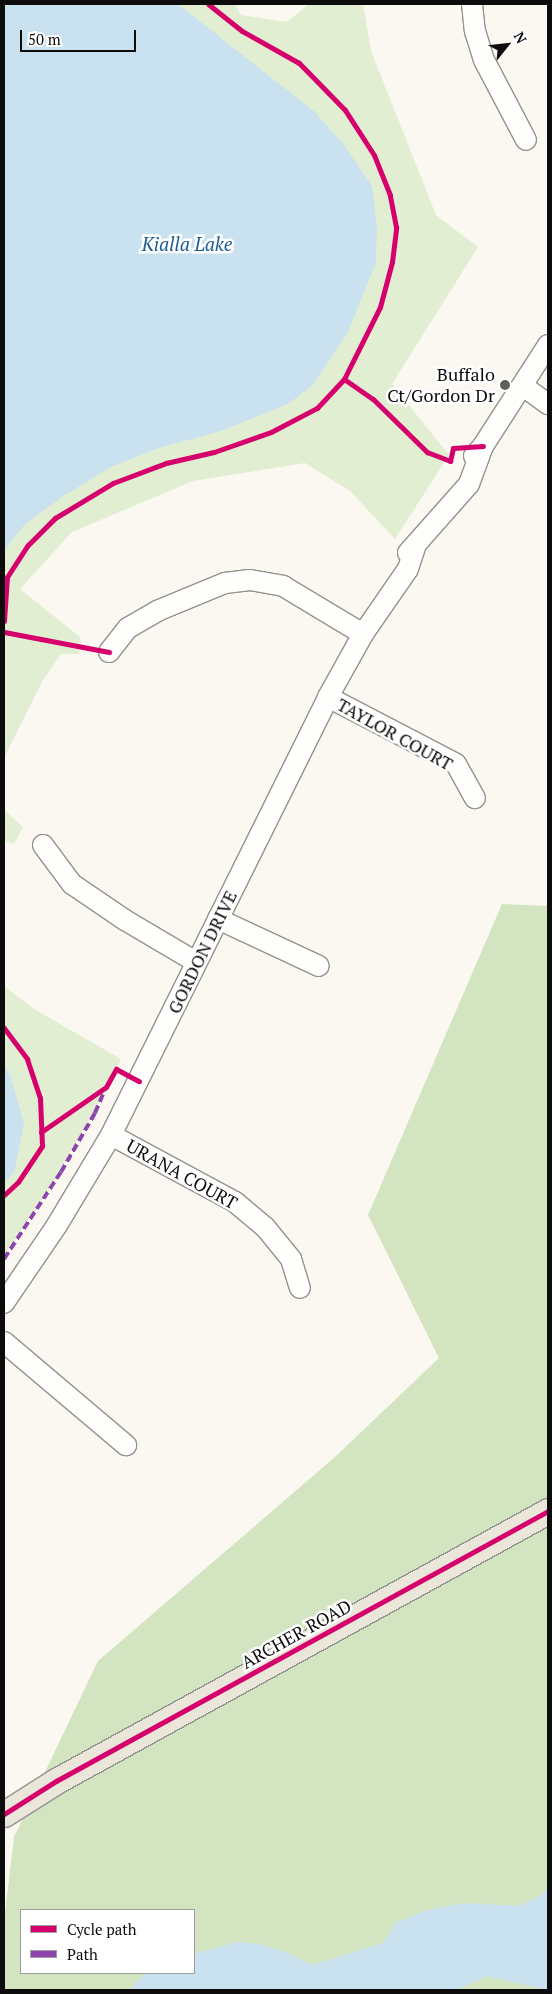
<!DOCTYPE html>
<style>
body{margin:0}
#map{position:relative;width:552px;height:1994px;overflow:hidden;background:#faf8f0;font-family:"PT Serif",serif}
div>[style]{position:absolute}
.green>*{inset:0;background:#e2eed2}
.forest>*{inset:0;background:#d3e4c1}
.water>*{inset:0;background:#cae2f0}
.roads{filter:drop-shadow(1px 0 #93928f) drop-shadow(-1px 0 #93928f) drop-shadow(0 1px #93928f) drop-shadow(0 -1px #93928f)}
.minor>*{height:20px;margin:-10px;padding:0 10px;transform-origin:10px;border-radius:10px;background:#fefefd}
.major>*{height:25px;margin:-12.5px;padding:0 12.5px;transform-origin:12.5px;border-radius:12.5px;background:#eae6d9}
.quiet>*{height:4px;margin-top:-2px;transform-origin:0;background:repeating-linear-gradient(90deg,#8e44ad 0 8px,transparent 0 12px)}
.cycleway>*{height:5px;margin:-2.5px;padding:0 2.5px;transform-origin:2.5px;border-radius:2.5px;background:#d6006c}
.dots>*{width:14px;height:14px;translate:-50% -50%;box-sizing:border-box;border:2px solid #fff;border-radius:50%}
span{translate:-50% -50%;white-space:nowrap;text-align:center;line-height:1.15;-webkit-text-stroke:5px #fff;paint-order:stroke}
.poi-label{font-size:18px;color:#0c0c0c}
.right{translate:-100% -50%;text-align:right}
.street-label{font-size:18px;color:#0c0c0c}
.water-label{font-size:19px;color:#215e93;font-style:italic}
.frame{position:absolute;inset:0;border:5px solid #0c0c0c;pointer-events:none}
.legend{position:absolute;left:20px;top:1909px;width:175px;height:65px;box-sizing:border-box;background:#fff;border:1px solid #9e9e9e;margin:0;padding:6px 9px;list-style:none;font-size:15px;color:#0c0c0c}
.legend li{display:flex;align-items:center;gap:10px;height:25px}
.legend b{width:25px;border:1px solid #9e9e9e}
.north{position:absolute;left:482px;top:20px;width:50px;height:50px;-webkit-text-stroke:4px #fff;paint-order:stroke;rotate:61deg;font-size:14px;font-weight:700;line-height:20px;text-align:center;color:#0c0c0c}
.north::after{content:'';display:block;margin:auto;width:18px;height:22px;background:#0c0c0c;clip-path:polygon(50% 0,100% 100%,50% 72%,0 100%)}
.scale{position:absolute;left:20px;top:30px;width:116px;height:22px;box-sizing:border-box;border:2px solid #0c0c0c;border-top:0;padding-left:6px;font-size:15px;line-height:18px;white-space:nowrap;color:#0c0c0c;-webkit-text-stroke:4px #fff;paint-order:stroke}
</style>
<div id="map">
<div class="green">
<div style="clip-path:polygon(4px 4px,235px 4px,241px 15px,287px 22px,309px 4px,363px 4px,371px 51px,436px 215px,478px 247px,392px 384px,449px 455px,395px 539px,350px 491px,305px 463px,193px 481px,72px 532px,20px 589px,80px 637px,79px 654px,61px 654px,43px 680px,4px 758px)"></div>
<div style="clip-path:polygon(4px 810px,23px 827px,14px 844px,4px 841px)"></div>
<div style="clip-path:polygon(4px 986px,34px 1009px,121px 1059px,108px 1087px,45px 1197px,4px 1255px)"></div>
</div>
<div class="forest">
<div style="clip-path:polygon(evenodd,502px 904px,548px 906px,548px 1990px,4px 1990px,4px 1921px,14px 1837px,98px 1661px,335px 1457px,439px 1358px,368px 1215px,502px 904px,21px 1910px,194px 1910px,194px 1973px,21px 1973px,21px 1910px)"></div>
</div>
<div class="water">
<div style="clip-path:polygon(4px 4px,178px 4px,315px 112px,344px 145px,372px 186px,377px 227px,376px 263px,348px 332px,313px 385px,288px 404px,221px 431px,159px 448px,111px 467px,65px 495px,25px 524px,4px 551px)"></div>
<div style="clip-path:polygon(4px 1065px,10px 1075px,24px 1123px,14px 1173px,4px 1182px)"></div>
<div style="clip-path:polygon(548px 1887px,548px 1990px,487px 1976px,457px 1990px,130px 1990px,145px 1973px,194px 1973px,194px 1954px,237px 1942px,258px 1944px,285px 1952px,312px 1965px,383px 1943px,397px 1922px,428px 1910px,464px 1903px,519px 1906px,540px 1896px)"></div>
</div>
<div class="roads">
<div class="minor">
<div style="left:472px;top:4px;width:27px;rotate:84deg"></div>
<div style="left:475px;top:31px;width:30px;rotate:73deg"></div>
<div style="left:484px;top:60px;width:90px;rotate:62.3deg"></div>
<div style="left:523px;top:386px;width:31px;rotate:36deg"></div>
<div style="left:474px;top:456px;width:13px;rotate:-48deg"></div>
<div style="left:483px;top:446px;width:120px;rotate:-57.2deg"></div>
<div style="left:408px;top:553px;width:92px;rotate:-48.5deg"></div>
<div style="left:469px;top:484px;width:40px;rotate:-69.8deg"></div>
<div style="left:109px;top:652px;width:31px;rotate:-52deg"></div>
<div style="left:128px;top:628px;width:34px;rotate:-30deg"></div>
<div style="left:157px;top:611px;width:74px;rotate:-22.4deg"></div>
<div style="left:225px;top:583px;width:25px;rotate:-7deg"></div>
<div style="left:250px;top:580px;width:34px;rotate:10deg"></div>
<div style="left:283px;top:586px;width:93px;rotate:31deg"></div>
<div style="left:328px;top:697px;width:144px;rotate:27.6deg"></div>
<div style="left:456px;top:764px;width:39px;rotate:61deg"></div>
<div style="left:43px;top:845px;width:49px;rotate:53.4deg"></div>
<div style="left:72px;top:884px;width:64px;rotate:34.2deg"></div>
<div style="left:125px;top:920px;width:82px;rotate:30.6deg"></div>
<div style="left:218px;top:919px;width:111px;rotate:25deg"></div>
<div style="left:111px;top:1135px;width:141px;rotate:28.4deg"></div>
<div style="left:235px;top:1202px;width:39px;rotate:40deg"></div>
<div style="left:265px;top:1227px;width:41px;rotate:50.9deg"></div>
<div style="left:291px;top:1259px;width:30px;rotate:73deg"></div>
<div style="left:4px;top:1303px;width:94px;rotate:-55.8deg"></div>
<div style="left:57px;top:1225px;width:105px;rotate:-59deg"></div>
<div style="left:111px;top:1135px;width:489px;rotate:-63.6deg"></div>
<div style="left:328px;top:697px;width:72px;rotate:-60.9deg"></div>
<div style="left:363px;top:634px;width:79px;rotate:-55.3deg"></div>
<div style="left:408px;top:569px;width:25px;rotate:-72deg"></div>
<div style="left:4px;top:1342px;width:160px;rotate:40.2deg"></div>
</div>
<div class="major">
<div style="left:4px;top:1814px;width:62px;rotate:-32.4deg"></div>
<div style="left:56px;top:1781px;width:561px;rotate:-28.76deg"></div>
</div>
</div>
<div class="quiet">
<div style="left:4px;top:1259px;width:104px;rotate:-56.8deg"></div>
<div style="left:61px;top:1172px;width:68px;rotate:-60deg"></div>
<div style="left:95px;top:1113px;width:25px;rotate:-67deg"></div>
</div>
<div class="cycleway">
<div style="left:344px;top:379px;width:35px;rotate:35deg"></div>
<div style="left:373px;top:399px;width:76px;rotate:44.5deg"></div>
<div style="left:427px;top:452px;width:25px;rotate:21deg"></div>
<div style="left:450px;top:461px;width:13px;rotate:-77deg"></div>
<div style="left:453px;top:448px;width:30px;rotate:-4deg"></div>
<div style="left:4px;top:621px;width:44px;rotate:-86.1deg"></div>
<div style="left:7px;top:577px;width:38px;rotate:-57deg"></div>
<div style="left:28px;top:545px;width:38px;rotate:-45deg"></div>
<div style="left:55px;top:518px;width:68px;rotate:-31.1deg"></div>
<div style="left:113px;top:483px;width:57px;rotate:-20.7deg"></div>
<div style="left:166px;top:463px;width:49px;rotate:-12.9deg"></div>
<div style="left:214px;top:452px;width:60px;rotate:-19.3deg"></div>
<div style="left:271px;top:432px;width:52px;rotate:-27.6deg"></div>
<div style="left:317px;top:408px;width:40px;rotate:-47deg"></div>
<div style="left:344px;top:379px;width:80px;rotate:-63.4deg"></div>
<div style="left:380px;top:307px;width:47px;rotate:-75.1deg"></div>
<div style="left:392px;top:262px;width:35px;rotate:-83deg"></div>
<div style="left:396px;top:227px;width:33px;rotate:-101deg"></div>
<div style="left:390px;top:195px;width:43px;rotate:-111.8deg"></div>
<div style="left:374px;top:155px;width:54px;rotate:-122.8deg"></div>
<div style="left:345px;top:110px;width:66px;rotate:-134.4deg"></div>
<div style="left:299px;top:63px;width:65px;rotate:-150.7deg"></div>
<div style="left:242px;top:31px;width:43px;rotate:-141.5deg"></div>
<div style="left:4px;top:632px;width:107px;rotate:10.8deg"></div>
<div style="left:4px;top:1028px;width:39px;rotate:53deg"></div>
<div style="left:27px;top:1059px;width:41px;rotate:71.6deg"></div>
<div style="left:40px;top:1098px;width:48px;rotate:87.6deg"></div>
<div style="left:42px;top:1146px;width:43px;rotate:123.7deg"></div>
<div style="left:18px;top:1182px;width:19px;rotate:137deg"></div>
<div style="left:41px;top:1132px;width:79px;rotate:-34.7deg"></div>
<div style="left:106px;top:1087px;width:21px;rotate:-61deg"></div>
<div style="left:116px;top:1069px;width:26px;rotate:28deg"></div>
<div style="left:4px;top:1814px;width:62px;rotate:-32.4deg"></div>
<div style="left:56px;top:1781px;width:561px;rotate:-28.76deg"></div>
</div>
<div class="dots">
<div style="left:505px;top:385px;background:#5f5f5c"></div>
</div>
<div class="poi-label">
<span class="right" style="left:495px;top:385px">Buffalo<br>Ct/Gordon Dr</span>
</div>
<div class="street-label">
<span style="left:395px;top:734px;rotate:29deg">TAYLOR COURT</span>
<span style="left:202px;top:952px;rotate:-64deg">GORDON DRIVE</span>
<span style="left:182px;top:1174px;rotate:29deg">URANA COURT</span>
<span style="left:296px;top:1634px;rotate:-29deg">ARCHER ROAD</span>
</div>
<div class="water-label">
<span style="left:187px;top:244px">Kialla Lake</span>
</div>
<div class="frame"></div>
<ul class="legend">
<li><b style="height:6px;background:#d6006c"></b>Cycle path</li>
<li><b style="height:6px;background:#8e44ad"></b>Path</li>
</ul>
<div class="north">N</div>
<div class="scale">50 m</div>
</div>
